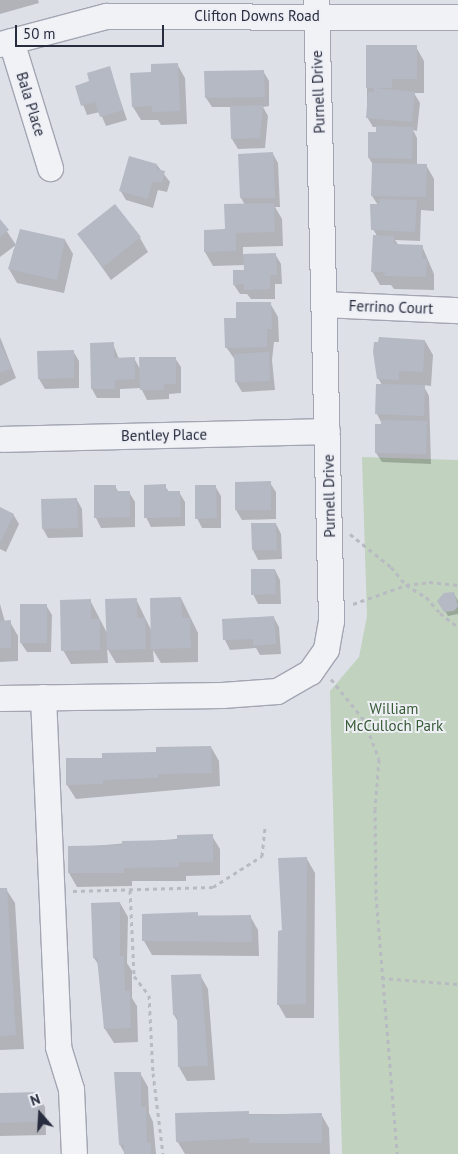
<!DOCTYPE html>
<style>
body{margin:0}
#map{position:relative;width:458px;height:1154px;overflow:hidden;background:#dee0e8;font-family:"PT Sans",sans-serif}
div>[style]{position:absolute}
.green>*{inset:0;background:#c1d2bf}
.shadow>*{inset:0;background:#0003}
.building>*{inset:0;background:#b5b9c4}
.path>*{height:3px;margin-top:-1.5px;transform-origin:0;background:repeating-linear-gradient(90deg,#b8bbc2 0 4px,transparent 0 8px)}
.roads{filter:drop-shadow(1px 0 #a3a6b2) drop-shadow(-1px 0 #a3a6b2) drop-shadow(0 1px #a3a6b2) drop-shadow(0 -1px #a3a6b2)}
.minor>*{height:25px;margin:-12.5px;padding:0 12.5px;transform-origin:12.5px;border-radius:12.5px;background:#f0f2f6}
span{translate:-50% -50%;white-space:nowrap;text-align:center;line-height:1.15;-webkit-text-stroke:4px #edeff5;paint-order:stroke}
.street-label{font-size:15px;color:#272c3e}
.park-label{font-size:15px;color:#365a34}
.north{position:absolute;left:15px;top:1089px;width:50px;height:50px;-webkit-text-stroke:4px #edeff5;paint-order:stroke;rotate:341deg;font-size:14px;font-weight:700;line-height:20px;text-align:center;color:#272c3e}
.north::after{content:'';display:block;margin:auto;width:18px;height:22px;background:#272c3e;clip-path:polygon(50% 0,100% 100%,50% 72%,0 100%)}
.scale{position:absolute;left:15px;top:25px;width:149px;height:22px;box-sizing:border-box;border:2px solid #272c3e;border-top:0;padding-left:6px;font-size:15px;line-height:18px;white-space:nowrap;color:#272c3e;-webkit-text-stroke:4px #edeff5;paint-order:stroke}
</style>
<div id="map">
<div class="green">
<div style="clip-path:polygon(362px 457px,458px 460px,458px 1154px,342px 1154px,330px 691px,359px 657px,367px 616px)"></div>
</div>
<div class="shadow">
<div style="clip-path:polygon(0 0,38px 0,39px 3px,0 14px)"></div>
<div style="clip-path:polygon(416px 47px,424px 61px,424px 93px,414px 93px,420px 103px,417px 131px,413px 130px,417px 138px,417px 165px,426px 165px,434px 179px,434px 211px,421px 210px,420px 241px,395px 240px,399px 246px,422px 246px,434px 274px,434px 290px,394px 289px,391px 285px,380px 285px,372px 271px,377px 236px,373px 229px,378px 205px,372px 196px,373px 165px,369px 158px,378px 127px,373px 127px,367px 117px,367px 87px)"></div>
<div style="clip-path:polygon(177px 64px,185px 78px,187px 124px,161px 125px,158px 120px,141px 120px,133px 107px,153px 73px)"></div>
<div style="clip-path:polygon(109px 67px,127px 120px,106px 126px,100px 112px,87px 115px,76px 86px,91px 82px)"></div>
<div style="clip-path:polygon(263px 71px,269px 81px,269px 106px,263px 107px,268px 116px,265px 148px,238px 149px,232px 139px,231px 107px,212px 107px,206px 98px)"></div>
<div style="clip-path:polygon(273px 154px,278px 163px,280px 207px,275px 207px,282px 219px,283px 246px,243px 247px,243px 255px,275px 254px,281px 264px,282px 284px,275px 284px,275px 299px,251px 299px,247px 294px,240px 294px,234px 285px,245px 271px,245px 265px,213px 266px,205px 252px,245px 205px,241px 198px,240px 155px)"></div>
<div style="clip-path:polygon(157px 165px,170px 182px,167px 192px,158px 190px,153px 208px,126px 200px,120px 190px)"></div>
<div style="clip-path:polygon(0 221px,16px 245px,0 257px)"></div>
<div style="clip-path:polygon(78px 234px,140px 238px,148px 252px,111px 280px)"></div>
<div style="clip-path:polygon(65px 240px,73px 254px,64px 293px,17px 283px,9px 269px,14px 249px)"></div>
<div style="clip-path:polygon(270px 303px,278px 317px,279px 342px,274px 342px,272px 360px,275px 390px,242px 392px,236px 382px,236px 361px,226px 347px,238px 319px)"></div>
<div style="clip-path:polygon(0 337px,16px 378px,0 386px)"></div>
<div style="clip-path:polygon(425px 341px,433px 355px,431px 386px,423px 385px,429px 396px,431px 464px,382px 462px,376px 453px,382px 424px,377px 414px,382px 385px,378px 378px)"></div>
<div style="clip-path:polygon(113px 344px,119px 359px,134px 358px,141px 371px,175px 358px,181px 367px,181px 393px,169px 394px,169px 399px,147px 400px,141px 388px,120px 389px,120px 398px,97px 398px,92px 389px)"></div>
<div style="clip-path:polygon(73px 351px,79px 361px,79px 388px,45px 389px,39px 379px)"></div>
<div style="clip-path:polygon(236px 483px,270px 483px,276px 492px,276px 519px,242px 520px,236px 510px)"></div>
<div style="clip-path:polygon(115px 486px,119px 493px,129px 492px,135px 502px,135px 527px,101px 528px,96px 518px,95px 487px)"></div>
<div style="clip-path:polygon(165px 486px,169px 492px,179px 492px,185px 502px,185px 526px,151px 527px,146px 517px)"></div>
<div style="clip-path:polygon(215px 486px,221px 496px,221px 528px,202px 528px,197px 518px)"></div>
<div style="clip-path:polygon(77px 500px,82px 509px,83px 537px,48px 538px,43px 529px)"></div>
<div style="clip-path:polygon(0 508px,13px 514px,19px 524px,6px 552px,0 549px)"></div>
<div style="clip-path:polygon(253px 524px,276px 524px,281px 534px,282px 559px,258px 560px,253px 550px)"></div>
<div style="clip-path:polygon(275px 570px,280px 580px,281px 604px,258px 604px,253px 594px)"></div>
<div style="clip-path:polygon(454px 594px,458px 601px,458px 614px,448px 616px,439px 601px)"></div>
<div style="clip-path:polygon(181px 598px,198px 633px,198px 662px,161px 663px,153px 650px,154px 662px,116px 663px,107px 648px,108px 663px,71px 664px,63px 650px,90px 600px,108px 635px,136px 599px,152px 632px)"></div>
<div style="clip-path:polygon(0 604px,5px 622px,10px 622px,18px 636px,18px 661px,0 662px)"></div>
<div style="clip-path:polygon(46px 605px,52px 615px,51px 652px,27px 652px,21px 643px)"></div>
<div style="clip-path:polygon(274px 618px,279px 627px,281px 654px,260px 655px,256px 648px,230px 650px,225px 640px,223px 620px)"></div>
<div style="clip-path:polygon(211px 747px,219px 761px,220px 786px,76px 799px,67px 785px,104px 759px)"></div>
<div style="clip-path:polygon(212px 836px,220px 849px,220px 875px,186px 876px,186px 881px,132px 881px,132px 886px,77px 887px,69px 873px,69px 848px)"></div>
<div style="clip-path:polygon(307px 859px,315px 873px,314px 1018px,286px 1018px,278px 1004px)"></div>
<div style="clip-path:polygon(0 889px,6px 889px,15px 903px,24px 1049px,0 1050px)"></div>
<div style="clip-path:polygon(120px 903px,128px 917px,127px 963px,132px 971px,132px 998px,137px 1006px,138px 1042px,114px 1043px,105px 1029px,100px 967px,94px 958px)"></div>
<div style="clip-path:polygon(143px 915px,250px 916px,258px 930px,259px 956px,152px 955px,144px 941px)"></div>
<div style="clip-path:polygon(200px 975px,208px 989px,215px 1080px,187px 1081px,179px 1067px,178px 1022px,174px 1015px)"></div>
<div style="clip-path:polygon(140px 1073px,148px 1087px,149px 1113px,153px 1122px,156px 1154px,125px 1154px,120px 1145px)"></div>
<div style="clip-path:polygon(0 1094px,37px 1094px,45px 1107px,46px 1135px,0 1136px)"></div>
<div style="clip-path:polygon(177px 1114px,321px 1114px,329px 1128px,330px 1154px,185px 1154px,177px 1141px)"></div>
</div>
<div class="building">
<div style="clip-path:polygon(366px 45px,417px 45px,417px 79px,392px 79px,392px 88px,366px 88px)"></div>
<div style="clip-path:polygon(178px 63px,180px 111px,152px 112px,152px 106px,132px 107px,130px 73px,151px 72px,151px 64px)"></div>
<div style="clip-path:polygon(110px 66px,123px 110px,100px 117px,95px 102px,81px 106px,75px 86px,89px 81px,87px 73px)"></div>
<div style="clip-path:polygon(264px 70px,265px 97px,205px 98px,204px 71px)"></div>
<div style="clip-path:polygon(374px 88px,415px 92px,412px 122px,366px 118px,368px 92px,374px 92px)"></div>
<div style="clip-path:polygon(263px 105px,260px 138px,231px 139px,230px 106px)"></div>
<div style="clip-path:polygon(376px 126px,413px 127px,412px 159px,368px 158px,368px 132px,376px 132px)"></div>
<div style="clip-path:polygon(273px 152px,275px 198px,240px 198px,238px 154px)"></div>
<div style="clip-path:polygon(129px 156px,157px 164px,156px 169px,165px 171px,162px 183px,153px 181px,147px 199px,119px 191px)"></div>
<div style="clip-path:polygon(372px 163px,427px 164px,426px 197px,371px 196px)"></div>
<div style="clip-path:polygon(380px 199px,417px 200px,415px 232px,371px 230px,370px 204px,379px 204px)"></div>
<div style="clip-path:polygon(274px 203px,275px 232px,236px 233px,236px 251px,204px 252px,204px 230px,225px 229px,224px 204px)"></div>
<div style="clip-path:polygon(115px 204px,141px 237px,103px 267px,77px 234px)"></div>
<div style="clip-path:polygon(0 219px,9px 230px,0 237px)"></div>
<div style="clip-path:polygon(20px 229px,65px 239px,57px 280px,8px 269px)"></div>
<div style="clip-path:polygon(373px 235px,394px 236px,394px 244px,423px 245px,422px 259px,427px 259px,426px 277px,384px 276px,385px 272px,371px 272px)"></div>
<div style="clip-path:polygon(276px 253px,277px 275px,270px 275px,270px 289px,244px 290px,244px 284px,233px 285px,233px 270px,244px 270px,243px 254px)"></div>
<div style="clip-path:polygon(236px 302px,271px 302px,272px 329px,267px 329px,267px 347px,225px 348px,224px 318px,236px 318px)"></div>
<div style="clip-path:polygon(379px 337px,425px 340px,423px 372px,399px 371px,399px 380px,377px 379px,373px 352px,374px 342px,378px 342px)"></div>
<div style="clip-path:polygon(114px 342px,114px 358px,135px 357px,135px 379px,115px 380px,115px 389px,91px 389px,90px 343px)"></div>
<div style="clip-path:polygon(0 344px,12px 368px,0 373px)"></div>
<div style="clip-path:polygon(74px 350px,74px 378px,38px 379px,37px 351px)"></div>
<div style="clip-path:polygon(269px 352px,270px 381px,235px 382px,234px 354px)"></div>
<div style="clip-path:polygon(139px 357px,176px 357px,176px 384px,164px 384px,164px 390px,140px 390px)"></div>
<div style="clip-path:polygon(376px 384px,425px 385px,424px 416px,375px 414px)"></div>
<div style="clip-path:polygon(381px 420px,427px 421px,426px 454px,375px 453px,375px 424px,381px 424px)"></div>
<div style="clip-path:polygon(271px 481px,271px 510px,235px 510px,235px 482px)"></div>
<div style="clip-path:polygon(166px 484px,166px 491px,180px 491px,181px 517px,144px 518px,144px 485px)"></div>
<div style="clip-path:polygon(94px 485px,116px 485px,116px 491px,130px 491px,130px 517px,94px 518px)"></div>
<div style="clip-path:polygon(195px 485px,216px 485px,217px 518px,195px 519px)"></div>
<div style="clip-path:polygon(77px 498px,78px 528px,42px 529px,41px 499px)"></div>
<div style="clip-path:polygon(0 507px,14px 514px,0 543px)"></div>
<div style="clip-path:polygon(251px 523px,276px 523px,277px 550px,252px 550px)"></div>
<div style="clip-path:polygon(251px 569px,275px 569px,276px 594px,251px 595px)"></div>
<div style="clip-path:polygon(454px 592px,458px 606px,454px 611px,444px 612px,437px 601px,444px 593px)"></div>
<div style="clip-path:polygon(181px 597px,182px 618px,190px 618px,191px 648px,151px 649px,150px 598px)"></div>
<div style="clip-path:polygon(137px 598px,137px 618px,145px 618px,146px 649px,107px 650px,105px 599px)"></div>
<div style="clip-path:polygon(91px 599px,91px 619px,100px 619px,100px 650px,61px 651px,60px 600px)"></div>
<div style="clip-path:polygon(20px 604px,47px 604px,47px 643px,20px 643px)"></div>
<div style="clip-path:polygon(274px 616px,276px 644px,253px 646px,253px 639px,223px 640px,222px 619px)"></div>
<div style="clip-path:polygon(11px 620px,11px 648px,0 648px,0 621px)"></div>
<div style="clip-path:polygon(211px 746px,212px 773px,158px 774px,158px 778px,103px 780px,103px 784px,66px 785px,66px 758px,102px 758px,102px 753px,156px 752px,156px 747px)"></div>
<div style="clip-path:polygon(213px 834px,213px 862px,179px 862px,179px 867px,124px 868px,124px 873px,68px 873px,68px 846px,122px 845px,122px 841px,177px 840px,177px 835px)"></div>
<div style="clip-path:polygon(307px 857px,306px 1004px,277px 1005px,278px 931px,282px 930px,278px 858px)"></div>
<div style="clip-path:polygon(0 888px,7px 888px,16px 1035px,0 1036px)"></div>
<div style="clip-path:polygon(120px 902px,120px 956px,124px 956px,125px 991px,130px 991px,131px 1028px,104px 1029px,97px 958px,93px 958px,91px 903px)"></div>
<div style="clip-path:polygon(198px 912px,198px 916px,251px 915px,252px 942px,142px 941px,142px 914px)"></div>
<div style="clip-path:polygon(201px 974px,208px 1066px,178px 1067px,177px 1015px,173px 1015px,171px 975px)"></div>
<div style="clip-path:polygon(114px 1072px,141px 1072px,141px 1107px,146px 1106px,147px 1143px,151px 1143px,151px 1154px,124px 1154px,124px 1145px,119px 1145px)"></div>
<div style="clip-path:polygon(38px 1092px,39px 1122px,0 1123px,0 1093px)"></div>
<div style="clip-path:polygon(249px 1111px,249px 1115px,322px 1113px,322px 1143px,249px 1143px,249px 1138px,176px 1142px,175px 1113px)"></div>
</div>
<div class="path">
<div style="left:350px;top:534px;width:53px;rotate:38.8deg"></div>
<div style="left:391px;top:567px;width:23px;rotate:50deg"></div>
<div style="left:406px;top:585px;width:23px;rotate:-7deg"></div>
<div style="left:429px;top:582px;width:29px;rotate:6deg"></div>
<div style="left:353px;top:604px;width:56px;rotate:-19.7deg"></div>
<div style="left:406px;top:585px;width:23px;rotate:31deg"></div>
<div style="left:426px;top:597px;width:21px;rotate:49deg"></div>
<div style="left:440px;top:613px;width:23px;rotate:38deg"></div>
<div style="left:331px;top:679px;width:53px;rotate:51.2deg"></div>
<div style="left:364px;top:720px;width:42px;rotate:69deg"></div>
<div style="left:379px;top:759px;width:50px;rotate:94.6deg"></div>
<div style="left:375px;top:809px;width:87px;rotate:89.3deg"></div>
<div style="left:376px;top:896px;width:259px;rotate:85.3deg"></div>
<div style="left:130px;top:890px;width:86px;rotate:87.3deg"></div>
<div style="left:134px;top:976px;width:24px;rotate:52deg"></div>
<div style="left:149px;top:995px;width:78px;rotate:87.1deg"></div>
<div style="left:153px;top:1073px;width:82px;rotate:83deg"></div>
<div style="left:73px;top:891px;width:140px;rotate:-1.6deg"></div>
<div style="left:213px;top:887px;width:58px;rotate:-32.3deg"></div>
<div style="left:262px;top:856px;width:30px;rotate:-84deg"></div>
<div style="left:381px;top:978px;width:77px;rotate:4.5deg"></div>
</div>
<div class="roads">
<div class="minor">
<div style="left:11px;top:41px;width:133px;rotate:72.9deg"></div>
<div style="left:0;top:44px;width:110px;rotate:-14.8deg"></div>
<div style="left:106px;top:16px;width:352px;rotate:0.2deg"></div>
<div style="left:324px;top:304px;width:134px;rotate:2.6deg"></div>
<div style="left:2px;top:439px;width:325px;rotate:-1.4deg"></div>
<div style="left:43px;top:697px;width:350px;rotate:87.5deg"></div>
<div style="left:58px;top:1047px;width:44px;rotate:72.8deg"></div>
<div style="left:71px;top:1089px;width:65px;rotate:87.4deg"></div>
<div style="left:0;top:698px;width:222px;rotate:-0.8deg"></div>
<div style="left:222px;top:695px;width:55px;rotate:-4.2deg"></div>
<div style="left:277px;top:691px;width:38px;rotate:-30deg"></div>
<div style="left:310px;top:672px;width:28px;rotate:-55deg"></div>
<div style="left:326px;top:649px;width:28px;rotate:-80deg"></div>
<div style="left:331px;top:621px;width:621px;rotate:-91.38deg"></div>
</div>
</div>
<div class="street-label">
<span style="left:257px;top:16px">Clifton Downs Road</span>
<span style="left:318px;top:92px;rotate:-92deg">Purnell Drive</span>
<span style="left:31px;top:104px;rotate:73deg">Bala Place</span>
<span style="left:391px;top:307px;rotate:2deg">Ferrino Court</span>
<span style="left:164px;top:435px;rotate:-1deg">Bentley Place</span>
<span style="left:329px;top:496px;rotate:-91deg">Purnell Drive</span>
</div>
<div class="park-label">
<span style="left:394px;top:717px">William<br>McCulloch Park</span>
</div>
<div class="north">N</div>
<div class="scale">50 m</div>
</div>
